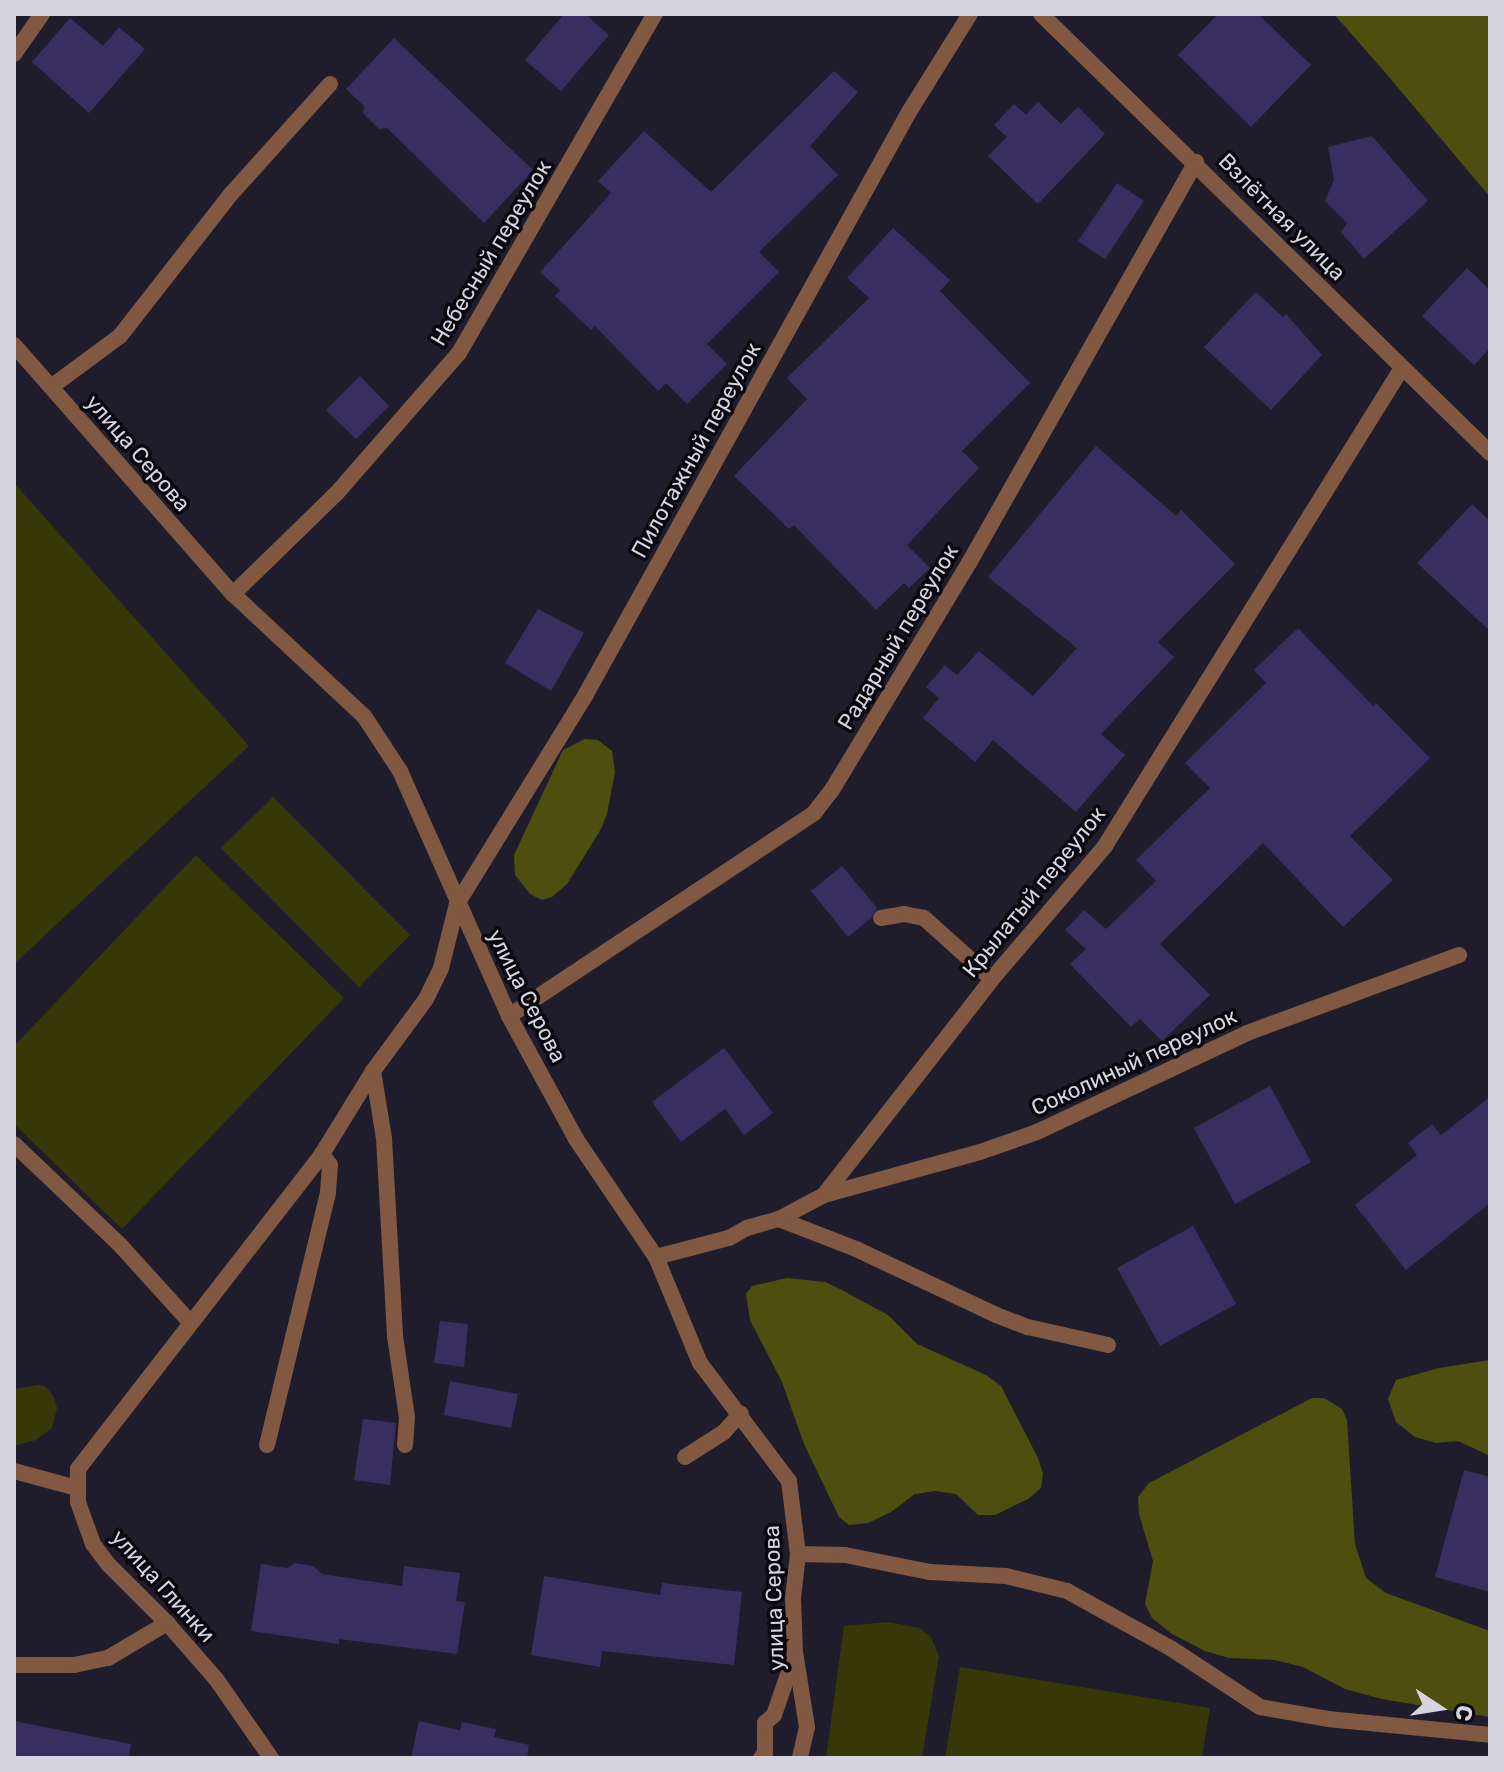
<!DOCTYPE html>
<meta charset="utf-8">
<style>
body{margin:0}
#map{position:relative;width:1504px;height:1772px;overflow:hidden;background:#1f1d2c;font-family:Rubik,sans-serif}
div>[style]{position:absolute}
.green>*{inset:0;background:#363807}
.forest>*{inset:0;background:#4c4f0d}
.building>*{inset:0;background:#382e60}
.lane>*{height:16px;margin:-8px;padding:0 8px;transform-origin:8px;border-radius:8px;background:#815841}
span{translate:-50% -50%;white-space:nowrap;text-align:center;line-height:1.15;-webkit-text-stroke:7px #09080f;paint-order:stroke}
.street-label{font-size:22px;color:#d6d5df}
.frame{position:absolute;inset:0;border:16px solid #d6d5df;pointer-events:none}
.north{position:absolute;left:1400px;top:1668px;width:80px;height:80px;-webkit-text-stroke:6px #09080f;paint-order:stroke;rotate:102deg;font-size:22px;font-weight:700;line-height:32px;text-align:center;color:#d6d5df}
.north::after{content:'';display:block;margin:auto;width:28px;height:36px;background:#d6d5df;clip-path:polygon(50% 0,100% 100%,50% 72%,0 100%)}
</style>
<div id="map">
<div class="green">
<div style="clip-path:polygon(14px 483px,249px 746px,14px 964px)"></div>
<div style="clip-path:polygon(273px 797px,410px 935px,359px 987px,221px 848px)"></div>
<div style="clip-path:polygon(196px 855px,344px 998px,122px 1229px,14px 1124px,14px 1046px)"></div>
<div style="clip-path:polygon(39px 1385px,46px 1387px,54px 1397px,57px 1408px,52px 1428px,36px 1440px,14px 1446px,14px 1389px)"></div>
<div style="clip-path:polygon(889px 1622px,919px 1628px,931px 1637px,939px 1656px,922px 1758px,826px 1758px,844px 1626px)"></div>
<div style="clip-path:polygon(960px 1667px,1210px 1708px,1202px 1758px,945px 1758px)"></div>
</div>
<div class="forest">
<div style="clip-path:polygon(1334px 14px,1490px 14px,1490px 197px,1389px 77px)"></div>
<div style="clip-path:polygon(585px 739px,598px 740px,612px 751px,615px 772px,607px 814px,601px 829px,567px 884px,552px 897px,542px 900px,530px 894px,515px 875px,514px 855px,563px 750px)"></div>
<div style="clip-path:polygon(787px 1278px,825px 1282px,836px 1287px,888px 1315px,917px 1344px,986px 1375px,1001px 1386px,1038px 1458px,1043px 1473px,1041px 1488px,1028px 1499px,995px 1515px,978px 1515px,956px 1494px,935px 1491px,915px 1494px,891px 1512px,868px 1523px,849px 1525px,839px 1517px,804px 1444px,782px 1382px,750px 1320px,746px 1294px,752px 1286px)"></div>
<div style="clip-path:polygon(1490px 1360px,1490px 1456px,1458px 1441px,1436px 1443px,1415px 1437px,1396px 1422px,1388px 1399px,1396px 1380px,1439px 1368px)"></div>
<div style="clip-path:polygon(1312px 1398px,1324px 1398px,1342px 1409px,1347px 1420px,1355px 1544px,1366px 1578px,1386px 1593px,1490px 1631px,1490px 1717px,1382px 1699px,1345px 1689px,1303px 1667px,1275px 1660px,1229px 1658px,1205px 1651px,1172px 1634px,1152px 1618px,1145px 1604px,1153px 1561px,1139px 1514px,1138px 1497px,1149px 1483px)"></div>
</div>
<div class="building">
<div style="clip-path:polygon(564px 14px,585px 14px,609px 35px,561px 91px,525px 60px)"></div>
<div style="clip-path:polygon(1218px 14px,1258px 14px,1311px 65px,1251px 127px,1178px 55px)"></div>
<div style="clip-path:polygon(70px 18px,103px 46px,119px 27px,145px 49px,89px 113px,32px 62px)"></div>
<div style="clip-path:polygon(394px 38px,533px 170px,484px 223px,387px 128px,379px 129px,363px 113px,364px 106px,346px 89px)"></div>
<div style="clip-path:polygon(834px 71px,858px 92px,810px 146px,838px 175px,759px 252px,779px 272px,707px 344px,727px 364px,687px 404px,666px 383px,658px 391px,595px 326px,591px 330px,555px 296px,560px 290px,540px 272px,611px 193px,598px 181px,644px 131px,711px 192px)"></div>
<div style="clip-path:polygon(1038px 102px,1061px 124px,1078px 107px,1105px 134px,1038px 204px,988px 156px,1007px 137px,994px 125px,1014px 104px,1026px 115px)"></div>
<div style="clip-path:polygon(1372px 136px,1428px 201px,1364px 259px,1341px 232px,1347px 223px,1325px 201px,1334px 180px,1328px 147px)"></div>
<div style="clip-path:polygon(1117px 183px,1144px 201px,1105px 259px,1078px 241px)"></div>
<div style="clip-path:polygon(893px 228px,950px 280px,940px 291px,1030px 383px,962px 451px,979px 468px,907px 545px,930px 568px,909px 588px,904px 583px,876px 610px,794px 525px,789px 529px,734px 476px,807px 399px,787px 378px,869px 298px,847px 278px)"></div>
<div style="clip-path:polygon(1467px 268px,1490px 290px,1490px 348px,1474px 365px,1422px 316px)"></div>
<div style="clip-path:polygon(1256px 292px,1283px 317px,1286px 314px,1322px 355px,1271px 410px,1204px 347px)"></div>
<div style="clip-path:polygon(360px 376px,389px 406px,356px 439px,326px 410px)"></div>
<div style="clip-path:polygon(1096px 446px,1176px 516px,1181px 510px,1235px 564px,1158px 642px,1174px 657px,1101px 734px,1125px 755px,1076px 812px,993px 740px,975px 762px,923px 718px,939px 698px,926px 687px,945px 665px,957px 675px,979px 651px,1033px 696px,1077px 648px,988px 577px)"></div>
<div style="clip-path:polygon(1472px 504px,1490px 521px,1490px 631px,1417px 563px)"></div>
<div style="clip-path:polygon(538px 609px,584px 633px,551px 691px,505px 663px)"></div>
<div style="clip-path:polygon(1298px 628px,1373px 706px,1376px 703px,1430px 758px,1350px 836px,1393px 880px,1343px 927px,1263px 843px,1160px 944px,1210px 995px,1162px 1041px,1140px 1019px,1131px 1027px,1070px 964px,1086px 949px,1065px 930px,1084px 910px,1106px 929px,1156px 881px,1136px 860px,1210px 788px,1185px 763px,1266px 683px,1254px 670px)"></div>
<div style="clip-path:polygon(842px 866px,877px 908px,870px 919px,848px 937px,811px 891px)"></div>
<div style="clip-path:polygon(724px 1048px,773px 1113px,744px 1135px,725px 1109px,681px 1142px,652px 1102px)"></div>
<div style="clip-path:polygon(1270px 1086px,1311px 1162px,1235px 1204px,1194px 1128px)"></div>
<div style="clip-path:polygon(1490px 1097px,1490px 1203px,1406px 1270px,1355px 1205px,1417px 1155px,1408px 1143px,1432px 1124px,1441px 1135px)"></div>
<div style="clip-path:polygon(1193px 1226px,1236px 1304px,1160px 1346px,1117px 1268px)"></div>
<div style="clip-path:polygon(440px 1321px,468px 1324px,464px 1367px,434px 1363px)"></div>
<div style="clip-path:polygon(450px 1381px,518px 1394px,511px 1428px,444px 1415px)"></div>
<div style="clip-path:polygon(363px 1419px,396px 1423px,390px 1485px,354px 1480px)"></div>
<div style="clip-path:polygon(1464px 1470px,1490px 1477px,1490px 1592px,1435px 1577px)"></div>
<div style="clip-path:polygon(295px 1563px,313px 1566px,322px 1574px,402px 1586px,404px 1566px,460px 1573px,456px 1601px,465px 1602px,457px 1654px,339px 1639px,339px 1644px,251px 1631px,261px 1564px,287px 1568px)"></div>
<div style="clip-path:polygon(544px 1576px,660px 1595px,662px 1583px,742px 1592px,734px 1665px,602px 1651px,600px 1667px,531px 1655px)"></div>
<div style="clip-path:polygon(14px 1721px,131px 1744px,129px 1758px,14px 1758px)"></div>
<div style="clip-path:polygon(419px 1721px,460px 1730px,462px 1722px,496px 1729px,494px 1737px,529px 1745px,527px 1758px,411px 1758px)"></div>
</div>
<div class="lane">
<div style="left:1041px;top:14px;width:628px;rotate:44.35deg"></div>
<div style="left:14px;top:54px;width:49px;rotate:-55deg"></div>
<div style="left:14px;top:345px;width:332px;rotate:48.7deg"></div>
<div style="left:233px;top:594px;width:179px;rotate:43deg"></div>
<div style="left:364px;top:716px;width:66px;rotate:56.8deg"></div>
<div style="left:400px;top:771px;width:268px;rotate:66deg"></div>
<div style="left:509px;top:1016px;width:140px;rotate:61.4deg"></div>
<div style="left:576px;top:1139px;width:143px;rotate:55.9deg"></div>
<div style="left:656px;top:1257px;width:115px;rotate:67.5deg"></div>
<div style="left:700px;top:1363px;width:148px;rotate:53deg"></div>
<div style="left:789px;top:1481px;width:74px;rotate:83deg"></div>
<div style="left:798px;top:1554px;width:44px;rotate:96.5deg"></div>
<div style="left:793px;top:1598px;width:54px;rotate:87.9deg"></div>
<div style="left:795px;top:1652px;width:76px;rotate:80.9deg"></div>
<div style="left:807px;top:1727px;width:32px;rotate:103deg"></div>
<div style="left:51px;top:387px;width:86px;rotate:-36.5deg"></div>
<div style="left:120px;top:336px;width:180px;rotate:-52deg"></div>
<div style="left:231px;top:194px;width:148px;rotate:-48deg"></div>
<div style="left:233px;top:594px;width:144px;rotate:-44.2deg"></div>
<div style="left:336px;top:494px;width:187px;rotate:-48.9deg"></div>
<div style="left:459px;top:353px;width:392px;rotate:-60deg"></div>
<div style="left:881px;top:918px;width:23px;rotate:-10deg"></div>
<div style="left:904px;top:914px;width:20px;rotate:11deg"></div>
<div style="left:924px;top:918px;width:91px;rotate:41.9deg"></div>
<div style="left:509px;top:1016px;width:366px;rotate:-33.6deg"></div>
<div style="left:814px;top:813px;width:29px;rotate:-52deg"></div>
<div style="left:832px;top:790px;width:265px;rotate:-58.9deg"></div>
<div style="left:969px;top:563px;width:461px;rotate:-60.5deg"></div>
<div style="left:373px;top:1071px;width:68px;rotate:80.7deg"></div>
<div style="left:384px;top:1138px;width:198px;rotate:86.8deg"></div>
<div style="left:395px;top:1336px;width:82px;rotate:81.6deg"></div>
<div style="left:407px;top:1417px;width:28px;rotate:94deg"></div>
<div style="left:14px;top:1144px;width:148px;rotate:43.6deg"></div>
<div style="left:121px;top:1246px;width:103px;rotate:47.8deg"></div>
<div style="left:824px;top:1195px;width:162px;rotate:-15.4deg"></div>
<div style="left:980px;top:1152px;width:60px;rotate:-19.3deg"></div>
<div style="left:1037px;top:1132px;width:232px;rotate:-25.2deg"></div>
<div style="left:1247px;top:1033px;width:226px;rotate:-20.2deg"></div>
<div style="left:779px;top:1219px;width:83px;rotate:21.3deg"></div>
<div style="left:856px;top:1249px;width:155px;rotate:25.2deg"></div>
<div style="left:996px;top:1315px;width:34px;rotate:21deg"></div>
<div style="left:1028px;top:1327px;width:82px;rotate:12.7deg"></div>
<div style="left:656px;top:1257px;width:75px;rotate:-14.6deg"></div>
<div style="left:729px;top:1238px;width:21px;rotate:-29deg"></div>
<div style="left:747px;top:1228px;width:33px;rotate:-16deg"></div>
<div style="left:779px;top:1219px;width:51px;rotate:-28.1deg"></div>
<div style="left:824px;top:1195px;width:274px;rotate:-52.1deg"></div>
<div style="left:992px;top:979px;width:175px;rotate:-49.6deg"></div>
<div style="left:1105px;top:846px;width:563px;rotate:-58.15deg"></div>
<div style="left:267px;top:1445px;width:260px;rotate:-76.4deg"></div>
<div style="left:328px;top:1192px;width:27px;rotate:-86deg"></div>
<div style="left:330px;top:1165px;width:14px;rotate:-126deg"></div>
<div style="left:685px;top:1457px;width:46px;rotate:-32.7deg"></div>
<div style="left:724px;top:1432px;width:25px;rotate:-48deg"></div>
<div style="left:14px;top:1471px;width:65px;rotate:15.1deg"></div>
<div style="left:798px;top:1554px;width:47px;rotate:1.2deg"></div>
<div style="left:845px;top:1555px;width:87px;rotate:11.3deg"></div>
<div style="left:930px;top:1572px;width:76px;rotate:3deg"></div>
<div style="left:1006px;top:1576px;width:63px;rotate:13.8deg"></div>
<div style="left:1067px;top:1591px;width:120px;rotate:28.9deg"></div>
<div style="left:1172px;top:1649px;width:105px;rotate:33.4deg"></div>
<div style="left:1260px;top:1707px;width:69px;rotate:10deg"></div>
<div style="left:1328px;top:1719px;width:163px;rotate:5.6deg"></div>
<div style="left:14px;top:1665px;width:60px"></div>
<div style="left:74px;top:1665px;width:35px;rotate:-12deg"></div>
<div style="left:108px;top:1658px;width:69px;rotate:-30.7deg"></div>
<div style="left:271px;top:1758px;width:96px;rotate:-124.8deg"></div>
<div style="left:216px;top:1679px;width:74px;rotate:-131.2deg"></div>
<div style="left:167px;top:1623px;width:83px;rotate:-135deg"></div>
<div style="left:108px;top:1564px;width:25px;rotate:-127deg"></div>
<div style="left:93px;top:1544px;width:45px;rotate:-109.7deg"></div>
<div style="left:78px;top:1502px;width:33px;rotate:-90deg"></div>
<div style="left:78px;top:1469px;width:398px;rotate:-52.2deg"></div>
<div style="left:322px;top:1154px;width:97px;rotate:-58.4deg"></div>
<div style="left:373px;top:1071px;width:89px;rotate:-53.6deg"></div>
<div style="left:426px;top:999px;width:34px;rotate:-64deg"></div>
<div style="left:441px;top:968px;width:66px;rotate:-76deg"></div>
<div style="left:457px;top:904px;width:246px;rotate:-58.4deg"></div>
<div style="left:586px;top:694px;width:666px;rotate:-60.97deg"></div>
<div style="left:909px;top:112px;width:115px;rotate:-58.1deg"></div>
<div style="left:761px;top:1758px;width:6px;rotate:-51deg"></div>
<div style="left:765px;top:1753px;width:30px;rotate:-90deg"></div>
<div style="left:765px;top:1723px;width:12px;rotate:-42deg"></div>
<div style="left:774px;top:1715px;width:61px;rotate:-71deg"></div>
</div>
<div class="street-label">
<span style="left:1282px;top:217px;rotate:45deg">Взлётная улица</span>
<span style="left:491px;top:253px;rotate:-59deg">Небесный переулок</span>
<span style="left:696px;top:450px;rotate:-61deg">Пилотажный переулок</span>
<span style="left:138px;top:453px;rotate:49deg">улица Серова</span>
<span style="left:898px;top:637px;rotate:-59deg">Радарный переулок</span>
<span style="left:1034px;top:892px;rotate:-51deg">Крылатый переулок</span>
<span style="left:527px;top:996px;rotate:63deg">улица Серова</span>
<span style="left:1134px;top:1062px;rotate:-25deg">Соколиный переулок</span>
<span style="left:163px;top:1586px;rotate:48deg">улица Глинки</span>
<span style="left:774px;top:1598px;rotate:-92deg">улица Серова</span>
</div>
<div class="frame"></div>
<div class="north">С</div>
</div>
